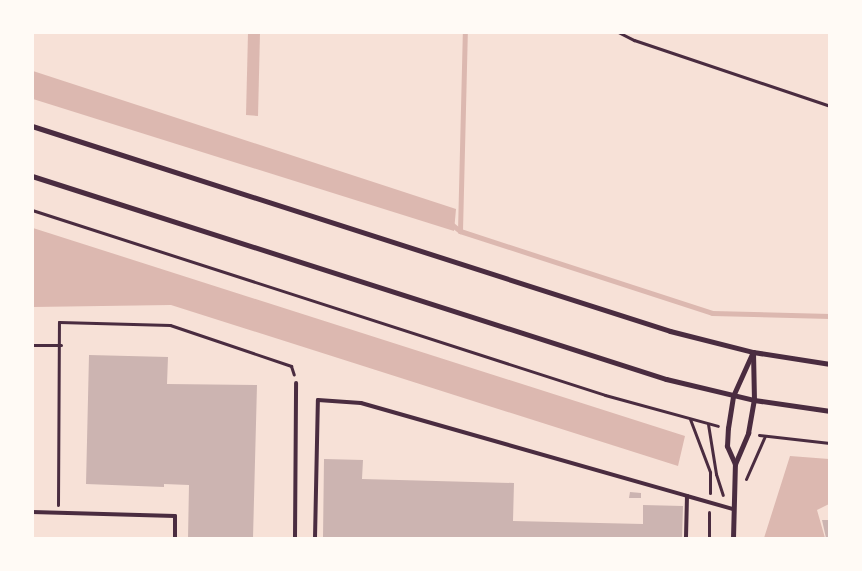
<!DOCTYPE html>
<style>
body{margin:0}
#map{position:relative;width:862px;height:571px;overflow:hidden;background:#f7e1d7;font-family:Commissioner,sans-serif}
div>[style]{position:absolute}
.water>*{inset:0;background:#dcb8b0}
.stream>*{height:5px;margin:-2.5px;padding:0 2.5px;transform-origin:2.5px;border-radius:2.5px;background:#dcb8b0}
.building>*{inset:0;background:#ccb4b1}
.path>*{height:3px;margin:-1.5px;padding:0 1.5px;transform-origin:1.5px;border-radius:1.5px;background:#4a2c40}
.service>*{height:4px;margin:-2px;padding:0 2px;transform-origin:2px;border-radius:2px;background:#4a2c40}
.minor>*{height:5px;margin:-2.5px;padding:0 2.5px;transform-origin:2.5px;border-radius:2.5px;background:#4a2c40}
span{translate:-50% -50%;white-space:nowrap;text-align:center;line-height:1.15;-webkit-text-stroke:4.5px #fffaf5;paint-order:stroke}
.frame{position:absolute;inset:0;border:34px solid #fffaf5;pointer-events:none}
</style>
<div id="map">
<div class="water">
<div style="clip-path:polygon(248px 33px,260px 33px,258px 116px,246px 115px)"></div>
<div style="clip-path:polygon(33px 71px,456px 209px,454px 231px,33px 99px)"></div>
<div style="clip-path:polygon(33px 228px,685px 436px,678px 466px,171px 305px,33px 307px)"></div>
<div style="clip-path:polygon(790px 456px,829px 459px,829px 504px,817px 510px,825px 538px,764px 538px)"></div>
</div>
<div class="stream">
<div style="left:450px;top:223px;width:13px;rotate:39deg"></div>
<div style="left:460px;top:231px;width:265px;rotate:18deg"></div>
<div style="left:712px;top:313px;width:118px;rotate:1.5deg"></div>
<div style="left:460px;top:231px;width:199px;rotate:-88.6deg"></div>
</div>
<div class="building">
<div style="clip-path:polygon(89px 355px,168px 357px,167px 384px,257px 385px,253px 538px,188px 538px,189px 485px,164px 484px,164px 487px,86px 484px)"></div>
<div style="clip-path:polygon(324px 459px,363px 460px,362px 479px,514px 483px,513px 521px,643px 524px,643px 505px,683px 506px,682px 538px,323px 538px)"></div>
<div style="clip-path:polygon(630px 492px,641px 493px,641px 498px,629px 498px)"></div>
<div style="clip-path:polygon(822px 520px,830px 520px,830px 538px,826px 538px)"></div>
</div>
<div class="path">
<div style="left:618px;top:32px;width:18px;rotate:27deg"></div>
<div style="left:634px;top:40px;width:207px;rotate:18.6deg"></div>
<div style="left:32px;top:210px;width:602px;rotate:17.89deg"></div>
<div style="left:605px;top:395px;width:117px;rotate:15.3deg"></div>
<div style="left:32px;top:345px;width:29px"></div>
<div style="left:690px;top:419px;width:57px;rotate:69.3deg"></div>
<div style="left:710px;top:472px;width:21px;rotate:90deg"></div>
<div style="left:708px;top:424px;width:51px;rotate:80.9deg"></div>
<div style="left:716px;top:474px;width:22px;rotate:72deg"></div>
<div style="left:759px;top:435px;width:71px;rotate:6.4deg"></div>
<div style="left:746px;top:479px;width:47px;rotate:-66.2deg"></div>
<div style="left:58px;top:505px;width:183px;rotate:-89.7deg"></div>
<div style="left:59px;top:322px;width:111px;rotate:1.5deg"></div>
<div style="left:170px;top:325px;width:128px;rotate:18.7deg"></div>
<div style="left:291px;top:366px;width:9px;rotate:72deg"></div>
<div style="left:709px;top:538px;width:26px;rotate:-90deg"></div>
</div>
<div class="service">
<div style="left:687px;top:496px;width:48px;rotate:15.8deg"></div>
<div style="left:32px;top:512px;width:143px;rotate:1.6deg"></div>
<div style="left:175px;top:516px;width:22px;rotate:90deg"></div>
<div style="left:295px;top:538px;width:155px;rotate:-89.6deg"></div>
<div style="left:315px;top:538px;width:138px;rotate:-88.8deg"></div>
<div style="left:318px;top:400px;width:43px;rotate:4deg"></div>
<div style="left:361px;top:403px;width:339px;rotate:15.9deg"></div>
<div style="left:687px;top:496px;width:42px;rotate:91.4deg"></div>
</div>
<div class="minor">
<div style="left:32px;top:126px;width:670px;rotate:17.81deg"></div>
<div style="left:670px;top:331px;width:86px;rotate:14.2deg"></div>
<div style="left:753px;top:352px;width:78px;rotate:8.9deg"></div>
<div style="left:32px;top:176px;width:666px;rotate:17.75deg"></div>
<div style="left:666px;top:379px;width:90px;rotate:13.4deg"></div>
<div style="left:754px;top:400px;width:77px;rotate:8.2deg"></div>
<div style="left:735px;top:464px;width:20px;rotate:-114deg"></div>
<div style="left:727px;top:446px;width:18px;rotate:-87deg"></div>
<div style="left:728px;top:428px;width:32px;rotate:-81deg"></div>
<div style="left:733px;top:396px;width:46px;rotate:-65.7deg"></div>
<div style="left:733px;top:538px;width:74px;rotate:-88.5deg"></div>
<div style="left:735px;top:464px;width:34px;rotate:-67deg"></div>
<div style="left:748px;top:433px;width:34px;rotate:-80deg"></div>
<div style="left:754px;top:400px;width:48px;rotate:-91.2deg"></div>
</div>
<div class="frame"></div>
</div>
